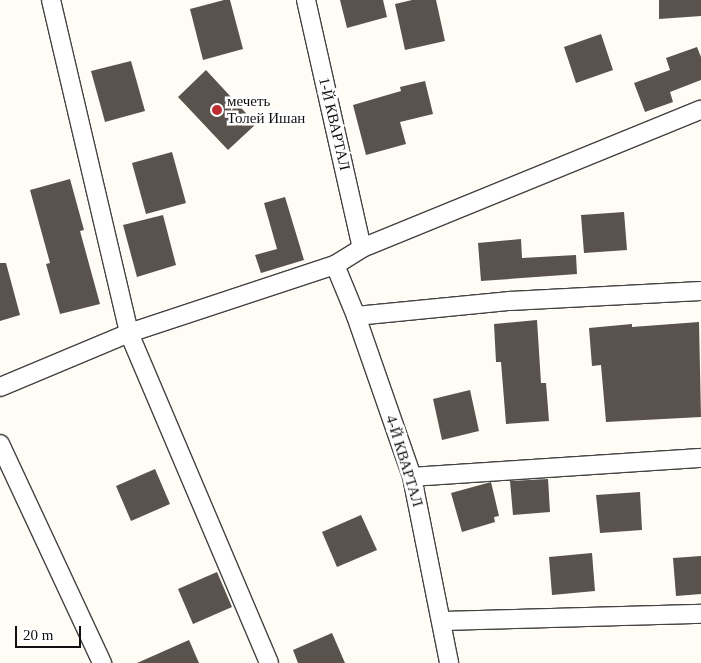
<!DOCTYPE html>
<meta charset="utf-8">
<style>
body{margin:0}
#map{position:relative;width:701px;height:663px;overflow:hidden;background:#fefcf4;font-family:Georgia,serif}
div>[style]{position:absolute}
.building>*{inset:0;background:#59524d}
.roads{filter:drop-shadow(1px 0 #434343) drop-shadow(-1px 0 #434343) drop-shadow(0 1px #434343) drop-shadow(0 -1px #434343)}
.minor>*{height:18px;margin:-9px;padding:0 9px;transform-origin:9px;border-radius:9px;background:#fff}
.dots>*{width:14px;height:14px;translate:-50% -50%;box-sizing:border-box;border:2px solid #fff;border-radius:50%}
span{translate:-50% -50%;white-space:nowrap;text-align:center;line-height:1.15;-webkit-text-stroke:5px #fff;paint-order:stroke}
.poi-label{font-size:15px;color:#101010}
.left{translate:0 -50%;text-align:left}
.street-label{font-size:15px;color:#101010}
.scale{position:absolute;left:15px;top:626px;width:66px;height:22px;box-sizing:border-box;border:2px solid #101010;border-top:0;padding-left:6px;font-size:15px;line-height:18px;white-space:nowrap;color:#101010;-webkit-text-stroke:4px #fff;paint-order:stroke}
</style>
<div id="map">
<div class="building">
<div style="clip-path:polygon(224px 0,230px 0,243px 49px,203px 60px,190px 9px)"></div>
<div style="clip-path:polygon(340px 0,383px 0,387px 17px,347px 28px)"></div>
<div style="clip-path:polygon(412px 0,436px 0,445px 41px,405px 50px,395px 4px)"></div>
<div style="clip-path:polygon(659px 0,701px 0,701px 16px,659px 19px)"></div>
<div style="clip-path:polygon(601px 34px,613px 70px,576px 83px,564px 47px)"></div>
<div style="clip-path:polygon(697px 47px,701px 57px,701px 80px,670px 92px,673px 102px,645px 112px,634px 83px,670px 70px,666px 58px)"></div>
<div style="clip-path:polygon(131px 61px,145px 111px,105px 122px,91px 71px)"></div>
<div style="clip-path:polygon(206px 70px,256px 124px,228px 150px,178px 97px)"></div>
<div style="clip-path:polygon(425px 81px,433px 114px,400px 122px,406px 144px,366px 155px,353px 105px,401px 91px,400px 87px)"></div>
<div style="clip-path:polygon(172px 152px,186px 203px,146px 214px,132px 163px)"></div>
<div style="clip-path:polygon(70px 179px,84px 230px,80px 231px,100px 304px,60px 314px,46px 264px,50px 263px,30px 190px)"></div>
<div style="clip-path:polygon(285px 197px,304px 260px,261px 273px,255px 255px,277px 249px,264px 203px)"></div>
<div style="clip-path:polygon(624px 212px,627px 250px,584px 253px,581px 215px)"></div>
<div style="clip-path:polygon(163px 215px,176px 265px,137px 277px,123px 225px)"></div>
<div style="clip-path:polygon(521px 239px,522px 258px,576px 255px,577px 274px,481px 281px,478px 243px)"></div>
<div style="clip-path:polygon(0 263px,6px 263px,20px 315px,0 321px)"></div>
<div style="clip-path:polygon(537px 320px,541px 383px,546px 383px,549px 421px,506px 424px,501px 362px,496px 362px,494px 324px)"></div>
<div style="clip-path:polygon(699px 322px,701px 417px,606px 422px,601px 365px,592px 366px,589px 328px,632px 324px,632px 327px)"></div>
<div style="clip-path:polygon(470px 390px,479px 431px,442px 440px,433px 399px)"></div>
<div style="clip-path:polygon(155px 469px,170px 504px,131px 521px,116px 486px)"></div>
<div style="clip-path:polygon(548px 479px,550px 512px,513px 515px,510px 481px)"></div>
<div style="clip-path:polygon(491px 482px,499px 516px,494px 517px,495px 522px,462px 532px,451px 493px)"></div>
<div style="clip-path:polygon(640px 492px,642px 530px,600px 533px,596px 495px)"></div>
<div style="clip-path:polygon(361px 515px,377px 550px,337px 567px,322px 532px)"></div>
<div style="clip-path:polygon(592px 553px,595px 591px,552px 595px,549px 557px)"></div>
<div style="clip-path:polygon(701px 556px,701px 594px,676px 596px,673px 558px)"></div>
<div style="clip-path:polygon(217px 572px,232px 607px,193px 624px,178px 589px)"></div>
<div style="clip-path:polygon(332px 633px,345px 663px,298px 663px,293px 650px)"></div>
<div style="clip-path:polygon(189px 640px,199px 663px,137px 663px)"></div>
</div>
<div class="roads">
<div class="minor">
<div style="left:51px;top:0;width:342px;rotate:76.8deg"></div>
<div style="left:129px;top:333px;width:358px;rotate:67deg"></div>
<div style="left:306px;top:0;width:254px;rotate:77.3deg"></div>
<div style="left:335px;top:265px;width:55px;rotate:67.6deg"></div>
<div style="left:356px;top:316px;width:170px;rotate:70.8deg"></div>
<div style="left:412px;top:477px;width:190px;rotate:78.7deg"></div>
<div style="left:356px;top:316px;width:155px;rotate:-5.6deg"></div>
<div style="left:510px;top:301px;width:191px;rotate:-3deg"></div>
<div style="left:0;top:387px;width:140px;rotate:-22.7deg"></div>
<div style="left:129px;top:333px;width:217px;rotate:-18.3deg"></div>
<div style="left:335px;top:265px;width:32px;rotate:-32deg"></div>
<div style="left:362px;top:248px;width:366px;rotate:-22.2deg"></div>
<div style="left:0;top:444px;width:242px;rotate:65deg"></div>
<div style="left:412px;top:477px;width:290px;rotate:-3.8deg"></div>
<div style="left:443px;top:621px;width:258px;rotate:-1.6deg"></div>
</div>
</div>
<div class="dots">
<div style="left:217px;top:110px;background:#bc2d34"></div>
</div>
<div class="poi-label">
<span class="left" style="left:227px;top:110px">мечеть<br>Толей Ишан</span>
</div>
<div class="street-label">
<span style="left:334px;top:124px;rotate:77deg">1-Й КВАРТАЛ</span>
<span style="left:404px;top:461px;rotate:73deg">4-Й КВАРТАЛ</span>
</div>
<div class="scale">20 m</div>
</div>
